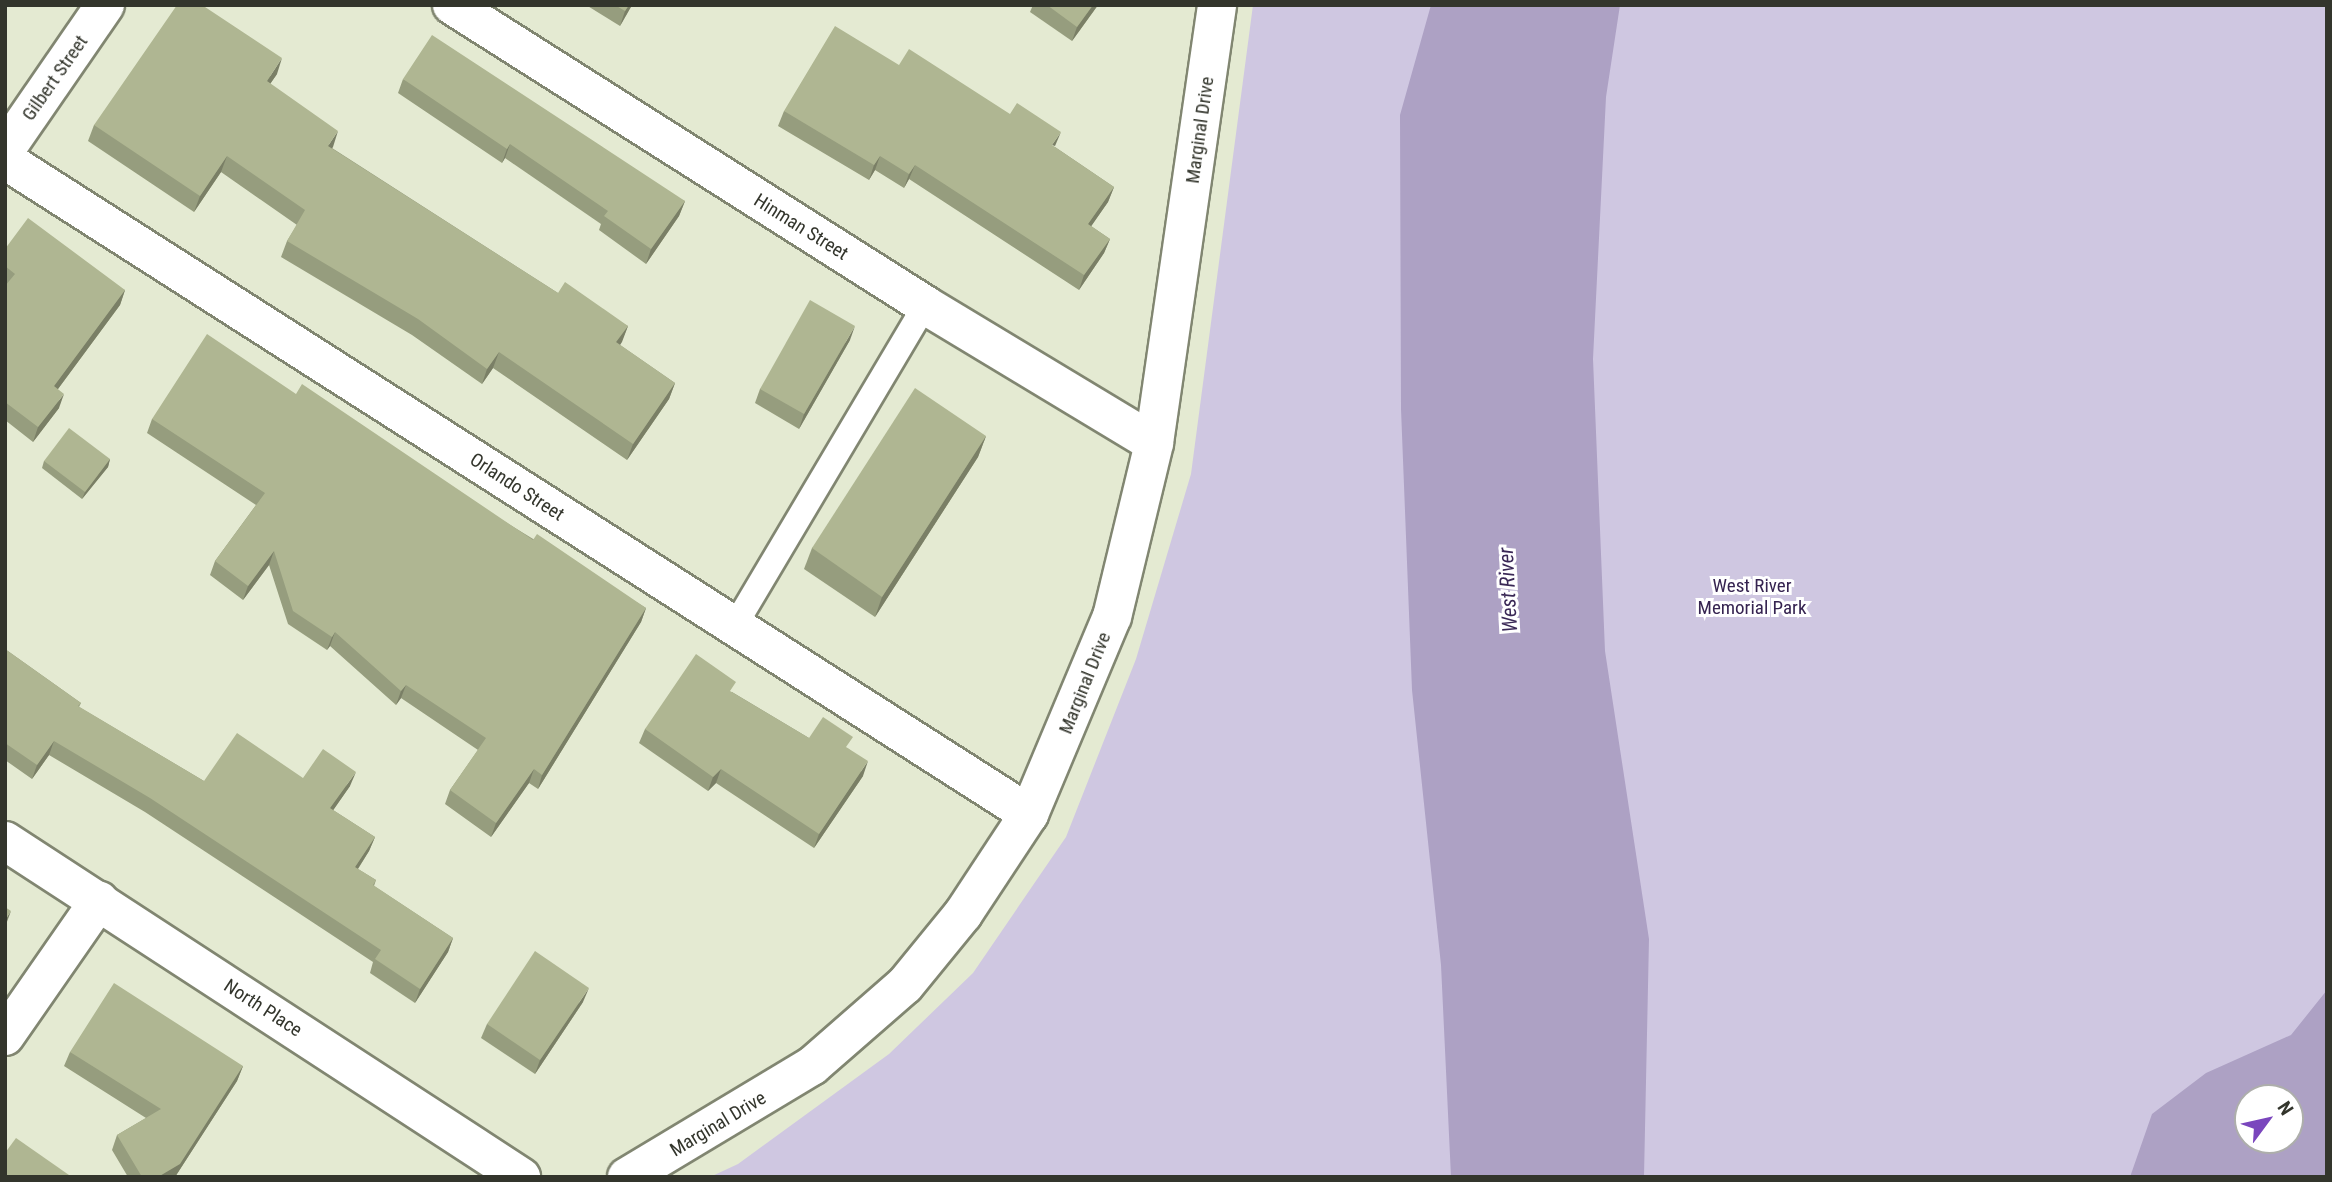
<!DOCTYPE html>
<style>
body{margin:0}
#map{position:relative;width:2332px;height:1182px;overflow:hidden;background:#e4ead2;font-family:"Roboto Condensed",sans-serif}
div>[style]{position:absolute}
.green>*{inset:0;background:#cfc7e1}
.water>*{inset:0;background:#ada1c4}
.roads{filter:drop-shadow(2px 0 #818671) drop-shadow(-2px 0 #818671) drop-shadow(0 2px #818671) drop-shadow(0 -2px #818671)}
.service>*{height:24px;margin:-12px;padding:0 12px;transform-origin:12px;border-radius:12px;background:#fff}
.minor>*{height:38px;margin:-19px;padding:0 19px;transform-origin:19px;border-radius:19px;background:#fff}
.wall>*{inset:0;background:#969d7e}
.shaded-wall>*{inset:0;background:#7a7f66}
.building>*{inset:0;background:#afb692}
span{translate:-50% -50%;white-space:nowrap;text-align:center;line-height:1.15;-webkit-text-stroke:6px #fff;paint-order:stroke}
.street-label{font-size:19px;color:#33352c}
.park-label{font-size:19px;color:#352350}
.water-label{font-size:21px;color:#3a2856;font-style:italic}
.frame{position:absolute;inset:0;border:7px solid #33352c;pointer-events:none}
.north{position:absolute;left:2234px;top:1084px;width:70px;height:70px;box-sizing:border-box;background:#fff;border:2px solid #adaeab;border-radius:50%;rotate:57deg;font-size:19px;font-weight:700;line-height:28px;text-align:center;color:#33352c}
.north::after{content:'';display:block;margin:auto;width:24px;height:32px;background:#7a46bd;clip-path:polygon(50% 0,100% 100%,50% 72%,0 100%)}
</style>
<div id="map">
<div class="green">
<div style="clip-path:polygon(evenodd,1253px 5px,2327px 5px,2327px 1177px,710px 1177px,738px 1164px,889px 1054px,973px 973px,1066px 837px,1136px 659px,1191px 474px,1253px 5px,2248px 1098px,2290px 1098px,2290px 1140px,2248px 1140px,2248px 1098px)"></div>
</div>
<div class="water">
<div style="clip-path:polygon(1431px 5px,1620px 5px,1606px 97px,1593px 359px,1605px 651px,1649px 939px,1644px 1177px,1451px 1177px,1441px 965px,1412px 690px,1401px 409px,1400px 115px)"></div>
<div style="clip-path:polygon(evenodd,2327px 990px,2327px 1177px,2130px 1177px,2152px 1114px,2206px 1073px,2291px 1035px,2327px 990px,2248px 1098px,2290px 1098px,2290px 1140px,2248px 1140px,2248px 1098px)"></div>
</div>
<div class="roads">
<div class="service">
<div style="left:734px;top:627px;width:374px;rotate:-59.3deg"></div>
</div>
<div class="minor">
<div style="left:452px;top:5px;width:560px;rotate:32.38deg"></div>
<div style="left:925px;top:305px;width:267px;rotate:31.1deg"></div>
<div style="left:5px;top:150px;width:176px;rotate:-55.4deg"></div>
<div style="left:5px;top:160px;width:1215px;rotate:32.57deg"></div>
<div style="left:5px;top:841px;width:616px;rotate:33.07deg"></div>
<div style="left:5px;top:1036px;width:165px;rotate:-55.2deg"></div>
<div style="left:627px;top:1177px;width:216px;rotate:-31deg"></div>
<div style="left:812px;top:1066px;width:123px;rotate:-41.1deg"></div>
<div style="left:905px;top:985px;width:92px;rotate:-50.8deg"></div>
<div style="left:963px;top:914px;width:120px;rotate:-56.6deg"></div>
<div style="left:1029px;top:814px;width:214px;rotate:-67.2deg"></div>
<div style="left:1112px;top:617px;width:179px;rotate:-76.4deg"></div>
<div style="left:1154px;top:443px;width:443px;rotate:-81.8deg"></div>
</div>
</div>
<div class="wall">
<div style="clip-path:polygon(586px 5px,632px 5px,620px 26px)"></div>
<div style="clip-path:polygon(1033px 5px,1098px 5px,1072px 41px,1030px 12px)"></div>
<div style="clip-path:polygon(277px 74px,270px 84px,332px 148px,558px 293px,628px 326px,620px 345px,675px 383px,669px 399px,627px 460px,493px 368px,482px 384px,412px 335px,281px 257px,287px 241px,297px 225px,221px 172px,194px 212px,88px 141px,94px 125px)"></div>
<div style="clip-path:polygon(403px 79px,685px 201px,679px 216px,646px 264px,599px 230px,601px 224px,505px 158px,502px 163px,398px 93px)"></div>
<div style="clip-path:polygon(784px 111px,1055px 147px,1114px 187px,1108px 202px,1091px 226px,1110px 239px,1104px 253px,1079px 290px,909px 179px,904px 188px,875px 170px,869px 180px,778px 126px)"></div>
<div style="clip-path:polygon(5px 249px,125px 290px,120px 305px,58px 389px,59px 408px,33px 442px,5px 420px)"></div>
<div style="clip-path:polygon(850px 340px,799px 429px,755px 403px,760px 389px)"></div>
<div style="clip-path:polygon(296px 394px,646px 608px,641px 622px,538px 789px,529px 783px,491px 837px,445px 804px,450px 790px,478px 750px,401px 698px,396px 705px,330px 646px,327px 650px,288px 624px,269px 565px,243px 600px,210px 575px,215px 561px,256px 505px,147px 433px,152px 419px)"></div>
<div style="clip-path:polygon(986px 436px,978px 457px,875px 617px,804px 569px,812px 548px)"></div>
<div style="clip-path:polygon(110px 459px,108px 467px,82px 499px,42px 468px,44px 461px)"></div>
<div style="clip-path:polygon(5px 649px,81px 703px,79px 707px,204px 781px,303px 778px,350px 786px,333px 810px,375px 837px,369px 851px,358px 869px,376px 880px,374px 886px,453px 938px,448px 952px,415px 1003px,370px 973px,373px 962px,145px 812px,49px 755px,32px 779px,5px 760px)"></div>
<div style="clip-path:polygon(732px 692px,809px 738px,849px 749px,863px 776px,814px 848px,716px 783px,708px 791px,639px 743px,645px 729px)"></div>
<div style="clip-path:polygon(583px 1002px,535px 1074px,481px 1038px,487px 1024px)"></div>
<div style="clip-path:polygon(70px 1052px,243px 1066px,237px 1081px,175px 1177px,128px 1177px,112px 1150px,117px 1135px,146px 1118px,64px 1066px)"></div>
</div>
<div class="shaded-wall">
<div style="clip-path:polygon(629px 5px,632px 5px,620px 26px,625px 11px)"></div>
<div style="clip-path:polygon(1093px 5px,1098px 5px,1072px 41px,1077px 27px)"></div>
<div style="clip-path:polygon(282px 58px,277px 74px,261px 97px,267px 81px)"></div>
<div style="clip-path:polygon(338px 131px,333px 147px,323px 162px,328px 146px)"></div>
<div style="clip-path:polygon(1061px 132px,1055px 146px,1052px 145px)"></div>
<div style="clip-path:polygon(510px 144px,505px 158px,502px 163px,507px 149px)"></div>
<div style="clip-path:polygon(227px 156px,221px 172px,194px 212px,200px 196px)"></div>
<div style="clip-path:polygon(880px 156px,875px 170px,869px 180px,874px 165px)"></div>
<div style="clip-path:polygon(915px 165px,909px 179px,904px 188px,909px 174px)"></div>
<div style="clip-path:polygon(1114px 187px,1108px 202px,1083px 238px,1088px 224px)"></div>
<div style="clip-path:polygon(685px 201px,679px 216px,646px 264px,651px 249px)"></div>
<div style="clip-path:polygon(1110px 239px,1104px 253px,1079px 290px,1084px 275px)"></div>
<div style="clip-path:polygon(125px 290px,120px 305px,49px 401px,54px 386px)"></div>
<div style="clip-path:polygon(628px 326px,622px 342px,611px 358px,616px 342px)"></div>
<div style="clip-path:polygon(855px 326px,850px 340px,799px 429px,804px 414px)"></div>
<div style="clip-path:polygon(499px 352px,493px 368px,482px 384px,487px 369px)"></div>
<div style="clip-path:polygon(675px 383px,669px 399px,627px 460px,633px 444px)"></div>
<div style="clip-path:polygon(64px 394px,59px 408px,33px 442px,38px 427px)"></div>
<div style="clip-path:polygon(986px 436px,978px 457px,875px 617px,882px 597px)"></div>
<div style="clip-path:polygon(110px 459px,108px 467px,82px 499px,85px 492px)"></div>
<div style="clip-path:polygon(274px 551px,269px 565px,243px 600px,248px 586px)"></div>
<div style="clip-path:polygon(646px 608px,641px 622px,538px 789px,542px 775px)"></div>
<div style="clip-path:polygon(335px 632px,330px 646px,327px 650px,332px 637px)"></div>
<div style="clip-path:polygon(406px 685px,401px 698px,396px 705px,401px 691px)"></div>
<div style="clip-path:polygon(54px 741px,49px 755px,32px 779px,37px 765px)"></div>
<div style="clip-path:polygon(868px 761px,863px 776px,814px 848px,819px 834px)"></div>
<div style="clip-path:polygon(534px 769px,529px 783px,491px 837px,496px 823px)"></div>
<div style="clip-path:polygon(721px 769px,716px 783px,708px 791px,713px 777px)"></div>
<div style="clip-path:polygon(356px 772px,350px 786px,325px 822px,330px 808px)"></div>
<div style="clip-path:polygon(375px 837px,369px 851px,350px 881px,355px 867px)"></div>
<div style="clip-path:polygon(11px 911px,5px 927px,5px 920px)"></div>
<div style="clip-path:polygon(453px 938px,448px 952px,415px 1003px,420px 989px)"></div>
<div style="clip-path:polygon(589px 988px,583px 1002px,535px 1074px,540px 1060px)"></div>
<div style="clip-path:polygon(243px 1066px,237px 1081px,175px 1177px,158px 1177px)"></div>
</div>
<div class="building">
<div style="clip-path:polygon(177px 5px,202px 5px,282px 58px,267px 81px,338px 131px,328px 146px,558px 293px,565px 282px,628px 326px,616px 342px,675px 383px,633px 444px,499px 352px,487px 369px,418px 319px,287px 241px,305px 210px,227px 156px,200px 196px,94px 125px)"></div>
<div style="clip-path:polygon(615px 5px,629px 5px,625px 11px)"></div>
<div style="clip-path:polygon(1047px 5px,1093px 5px,1077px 27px)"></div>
<div style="clip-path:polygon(835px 26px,899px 65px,909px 49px,1010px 114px,1017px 103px,1061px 132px,1052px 145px,1114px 187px,1088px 224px,1110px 239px,1084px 275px,915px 165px,909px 174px,880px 156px,874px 165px,784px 111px)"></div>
<div style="clip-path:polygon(432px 35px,685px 201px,651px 249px,604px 216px,608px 211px,510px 144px,507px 149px,403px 79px)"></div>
<div style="clip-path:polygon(28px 218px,125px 290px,54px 386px,64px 394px,38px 427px,5px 402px,5px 286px,15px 274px,5px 266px,5px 249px)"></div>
<div style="clip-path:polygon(810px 300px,855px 326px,804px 414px,760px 389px)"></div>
<div style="clip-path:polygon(207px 334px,296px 394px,302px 384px,533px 540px,537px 534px,646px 608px,542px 775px,534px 769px,496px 823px,450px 790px,486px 738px,406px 685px,401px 691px,335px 632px,332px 637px,293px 611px,274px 551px,248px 586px,215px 561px,265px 493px,152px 419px)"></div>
<div style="clip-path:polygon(915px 388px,986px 436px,882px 597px,812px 548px)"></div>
<div style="clip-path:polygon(69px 428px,110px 459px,85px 492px,44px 461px)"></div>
<div style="clip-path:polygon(5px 649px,81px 703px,78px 706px,204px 781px,237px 733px,303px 778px,323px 749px,356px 772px,330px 808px,375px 837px,355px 867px,376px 880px,373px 885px,453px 938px,420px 989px,375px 959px,381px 950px,150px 798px,54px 741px,37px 765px,5px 743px,5px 736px,7px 733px,5px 731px)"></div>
<div style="clip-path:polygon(696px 654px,736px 682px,730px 691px,809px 738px,823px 717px,853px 737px,846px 747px,868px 761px,819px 834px,721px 769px,713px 777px,645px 729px)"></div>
<div style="clip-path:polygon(5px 907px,11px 911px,5px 920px)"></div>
<div style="clip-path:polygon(535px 951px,589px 988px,540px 1060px,487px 1024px)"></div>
<div style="clip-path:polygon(114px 983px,243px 1066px,180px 1164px,158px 1177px,142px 1177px,117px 1135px,161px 1109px,70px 1052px)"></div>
<div style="clip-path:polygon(16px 1138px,69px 1175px,68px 1177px,5px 1177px,5px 1153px)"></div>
</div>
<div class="street-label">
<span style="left:55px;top:78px;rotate:-55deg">Gilbert Street</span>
<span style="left:1200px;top:130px;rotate:-82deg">Marginal Drive</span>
<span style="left:801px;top:227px;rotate:32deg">Hinman Street</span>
<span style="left:517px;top:487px;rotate:33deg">Orlando Street</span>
<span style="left:1085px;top:683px;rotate:-68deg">Marginal Drive</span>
<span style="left:263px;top:1008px;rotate:33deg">North Place</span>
<span style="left:718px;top:1124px;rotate:-31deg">Marginal Drive</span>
</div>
<div class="park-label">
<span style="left:1752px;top:597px">West River<br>Memorial Park</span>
</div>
<div class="water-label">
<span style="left:1508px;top:590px;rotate:-93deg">West River</span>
</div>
<div class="frame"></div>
<div class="north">N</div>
</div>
